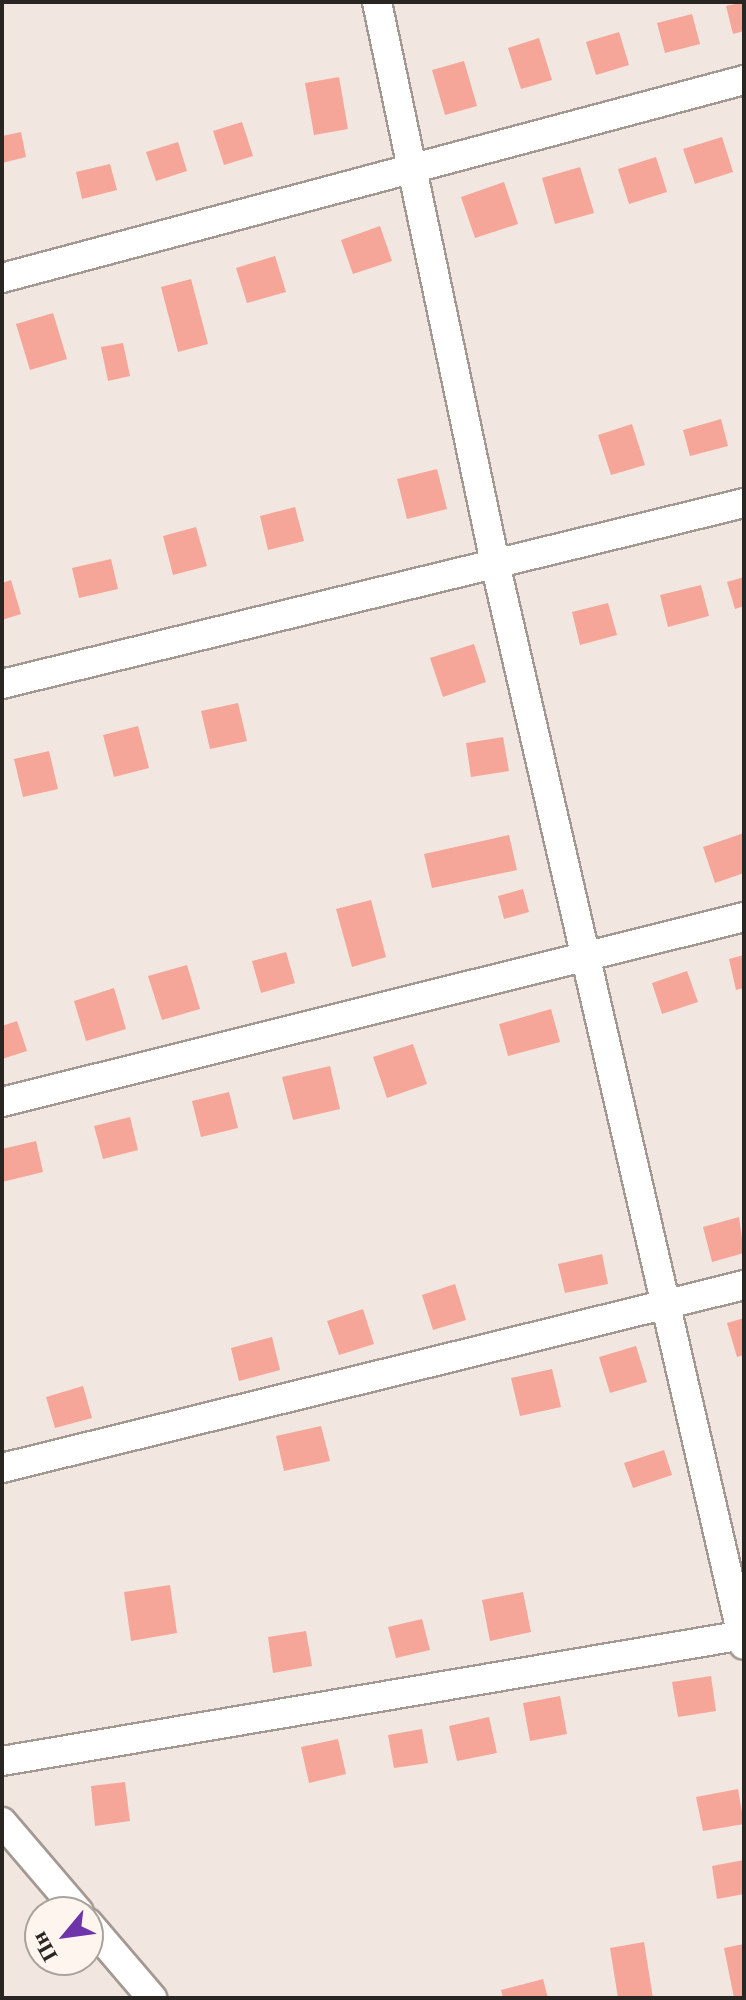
<!DOCTYPE html>
<meta charset="utf-8">
<style>
body{margin:0}
#map{position:relative;width:746px;height:2000px;overflow:hidden;background:#f2e7e0;font-family:Georgia,serif}
div>[style]{position:absolute}
.building>*{inset:0;background:#f5a698}
.roads{filter:drop-shadow(2px 0 #a39992) drop-shadow(-2px 0 #a39992) drop-shadow(0 2px #a39992) drop-shadow(0 -2px #a39992)}
.street>*{height:28px;margin:-14px;padding:0 14px;transform-origin:14px;border-radius:14px;background:#fff}
span{translate:-50% -50%;white-space:nowrap;text-align:center;line-height:1.15;-webkit-text-stroke:8px #fef5ef;paint-order:stroke}
.frame{position:absolute;inset:0;border:4px solid #292523;pointer-events:none}
.north{position:absolute;left:24px;top:1896px;width:80px;height:80px;box-sizing:border-box;background:#fef5ef;border:2px solid #a9a29d;border-radius:50%;rotate:241deg;font-size:22px;font-weight:700;line-height:32px;text-align:center;color:#292523}
.north::after{content:'';display:block;margin:auto;width:28px;height:36px;background:#6e35ab;clip-path:polygon(50% 0,100% 100%,50% 72%,0 100%)}
</style>
<div id="map">
<div class="building">
<div style="clip-path:polygon(744px 2px,744px 31px,733px 34px,726px 6px)"></div>
<div style="clip-path:polygon(692px 14px,700px 44px,665px 53px,657px 23px)"></div>
<div style="clip-path:polygon(619px 32px,629px 65px,596px 75px,586px 42px)"></div>
<div style="clip-path:polygon(539px 38px,552px 80px,521px 89px,508px 48px)"></div>
<div style="clip-path:polygon(464px 61px,477px 106px,445px 115px,432px 70px)"></div>
<div style="clip-path:polygon(339px 77px,348px 129px,314px 135px,305px 83px)"></div>
<div style="clip-path:polygon(242px 122px,253px 156px,224px 165px,213px 131px)"></div>
<div style="clip-path:polygon(21px 132px,26px 157px,2px 163px,2px 136px)"></div>
<div style="clip-path:polygon(722px 137px,733px 172px,695px 184px,683px 149px)"></div>
<div style="clip-path:polygon(178px 142px,187px 171px,156px 181px,146px 152px)"></div>
<div style="clip-path:polygon(656px 157px,667px 192px,629px 204px,618px 169px)"></div>
<div style="clip-path:polygon(110px 164px,117px 190px,82px 199px,76px 172px)"></div>
<div style="clip-path:polygon(580px 167px,594px 213px,555px 224px,542px 178px)"></div>
<div style="clip-path:polygon(504px 182px,518px 224px,475px 238px,461px 197px)"></div>
<div style="clip-path:polygon(380px 226px,392px 261px,353px 274px,341px 240px)"></div>
<div style="clip-path:polygon(275px 256px,286px 292px,247px 303px,236px 268px)"></div>
<div style="clip-path:polygon(191px 279px,208px 344px,178px 352px,161px 287px)"></div>
<div style="clip-path:polygon(53px 313px,67px 359px,30px 370px,16px 324px)"></div>
<div style="clip-path:polygon(123px 343px,130px 376px,108px 381px,101px 347px)"></div>
<div style="clip-path:polygon(721px 419px,728px 446px,690px 456px,683px 430px)"></div>
<div style="clip-path:polygon(632px 424px,645px 465px,611px 475px,598px 435px)"></div>
<div style="clip-path:polygon(437px 469px,447px 509px,407px 519px,397px 479px)"></div>
<div style="clip-path:polygon(295px 507px,304px 541px,268px 550px,260px 516px)"></div>
<div style="clip-path:polygon(196px 527px,207px 566px,173px 575px,163px 536px)"></div>
<div style="clip-path:polygon(111px 559px,118px 589px,79px 598px,72px 568px)"></div>
<div style="clip-path:polygon(744px 577px,744px 606px,735px 609px,727px 582px)"></div>
<div style="clip-path:polygon(11px 580px,21px 614px,2px 620px,2px 583px)"></div>
<div style="clip-path:polygon(701px 585px,709px 616px,668px 627px,660px 595px)"></div>
<div style="clip-path:polygon(608px 603px,617px 635px,580px 645px,572px 612px)"></div>
<div style="clip-path:polygon(474px 644px,486px 682px,443px 697px,430px 658px)"></div>
<div style="clip-path:polygon(238px 703px,247px 741px,210px 749px,201px 711px)"></div>
<div style="clip-path:polygon(138px 726px,149px 768px,114px 777px,103px 735px)"></div>
<div style="clip-path:polygon(503px 737px,509px 771px,471px 777px,466px 743px)"></div>
<div style="clip-path:polygon(49px 751px,58px 789px,23px 797px,14px 759px)"></div>
<div style="clip-path:polygon(744px 833px,744px 873px,715px 883px,703px 847px)"></div>
<div style="clip-path:polygon(509px 835px,517px 870px,432px 888px,424px 854px)"></div>
<div style="clip-path:polygon(523px 889px,529px 912px,504px 919px,498px 896px)"></div>
<div style="clip-path:polygon(371px 900px,386px 957px,352px 967px,336px 909px)"></div>
<div style="clip-path:polygon(286px 952px,295px 983px,261px 993px,252px 961px)"></div>
<div style="clip-path:polygon(744px 955px,744px 988px,736px 990px,729px 959px)"></div>
<div style="clip-path:polygon(187px 965px,200px 1009px,162px 1020px,148px 976px)"></div>
<div style="clip-path:polygon(687px 971px,698px 1002px,662px 1014px,652px 983px)"></div>
<div style="clip-path:polygon(114px 988px,126px 1029px,86px 1041px,74px 1001px)"></div>
<div style="clip-path:polygon(551px 1009px,560px 1042px,508px 1056px,499px 1024px)"></div>
<div style="clip-path:polygon(17px 1021px,27px 1051px,2px 1059px,2px 1026px)"></div>
<div style="clip-path:polygon(413px 1044px,427px 1084px,387px 1098px,373px 1057px)"></div>
<div style="clip-path:polygon(330px 1066px,340px 1109px,293px 1120px,282px 1077px)"></div>
<div style="clip-path:polygon(229px 1092px,238px 1128px,201px 1137px,192px 1101px)"></div>
<div style="clip-path:polygon(130px 1117px,138px 1150px,103px 1159px,94px 1126px)"></div>
<div style="clip-path:polygon(36px 1141px,43px 1172px,2px 1182px,2px 1149px)"></div>
<div style="clip-path:polygon(739px 1217px,744px 1253px,712px 1262px,703px 1227px)"></div>
<div style="clip-path:polygon(602px 1254px,608px 1284px,565px 1293px,558px 1264px)"></div>
<div style="clip-path:polygon(455px 1284px,466px 1320px,433px 1330px,422px 1295px)"></div>
<div style="clip-path:polygon(363px 1309px,374px 1344px,339px 1355px,327px 1321px)"></div>
<div style="clip-path:polygon(744px 1318px,744px 1355px,737px 1357px,727px 1323px)"></div>
<div style="clip-path:polygon(272px 1337px,280px 1370px,239px 1381px,231px 1348px)"></div>
<div style="clip-path:polygon(636px 1346px,647px 1382px,610px 1393px,599px 1357px)"></div>
<div style="clip-path:polygon(552px 1369px,561px 1407px,520px 1416px,511px 1378px)"></div>
<div style="clip-path:polygon(83px 1386px,92px 1418px,55px 1428px,46px 1397px)"></div>
<div style="clip-path:polygon(321px 1426px,330px 1461px,284px 1471px,276px 1436px)"></div>
<div style="clip-path:polygon(664px 1450px,672px 1475px,633px 1488px,624px 1463px)"></div>
<div style="clip-path:polygon(170px 1585px,177px 1633px,131px 1641px,124px 1592px)"></div>
<div style="clip-path:polygon(523px 1592px,531px 1632px,490px 1641px,482px 1600px)"></div>
<div style="clip-path:polygon(422px 1619px,430px 1650px,396px 1658px,388px 1627px)"></div>
<div style="clip-path:polygon(306px 1631px,312px 1666px,273px 1673px,268px 1637px)"></div>
<div style="clip-path:polygon(711px 1676px,716px 1711px,678px 1717px,672px 1682px)"></div>
<div style="clip-path:polygon(560px 1696px,567px 1734px,530px 1741px,523px 1703px)"></div>
<div style="clip-path:polygon(489px 1717px,497px 1753px,457px 1761px,449px 1726px)"></div>
<div style="clip-path:polygon(422px 1729px,428px 1763px,394px 1768px,388px 1735px)"></div>
<div style="clip-path:polygon(338px 1739px,346px 1774px,309px 1783px,301px 1747px)"></div>
<div style="clip-path:polygon(125px 1782px,130px 1821px,95px 1826px,91px 1786px)"></div>
<div style="clip-path:polygon(738px 1789px,744px 1824px,703px 1831px,696px 1797px)"></div>
<div style="clip-path:polygon(744px 1860px,744px 1894px,717px 1899px,712px 1866px)"></div>
<div style="clip-path:polygon(644px 1942px,653px 1998px,618px 1998px,610px 1948px)"></div>
<div style="clip-path:polygon(744px 1944px,744px 1996px,734px 1998px,724px 1948px)"></div>
<div style="clip-path:polygon(543px 1979px,548px 1998px,503px 1998px,501px 1990px)"></div>
</div>
<div class="roads">
<div class="street">
<div style="left:377px;top:2px;width:573px;rotate:78.12deg"></div>
<div style="left:495px;top:563px;width:1110px;rotate:77.04deg"></div>
<div style="left:2px;top:278px;width:768px;rotate:-14.94deg"></div>
<div style="left:2px;top:684px;width:764px;rotate:-13.71deg"></div>
<div style="left:2px;top:1102px;width:765px;rotate:-14deg"></div>
<div style="left:2px;top:1468px;width:764px;rotate:-13.85deg"></div>
<div style="left:2px;top:1761px;width:753px;rotate:-9.64deg"></div>
<div style="left:2px;top:1822px;width:118px;rotate:49.5deg"></div>
<div style="left:88px;top:1923px;width:99px;rotate:49.5deg"></div>
</div>
</div>
<div class="frame"></div>
<div class="north">Пн</div>
</div>
